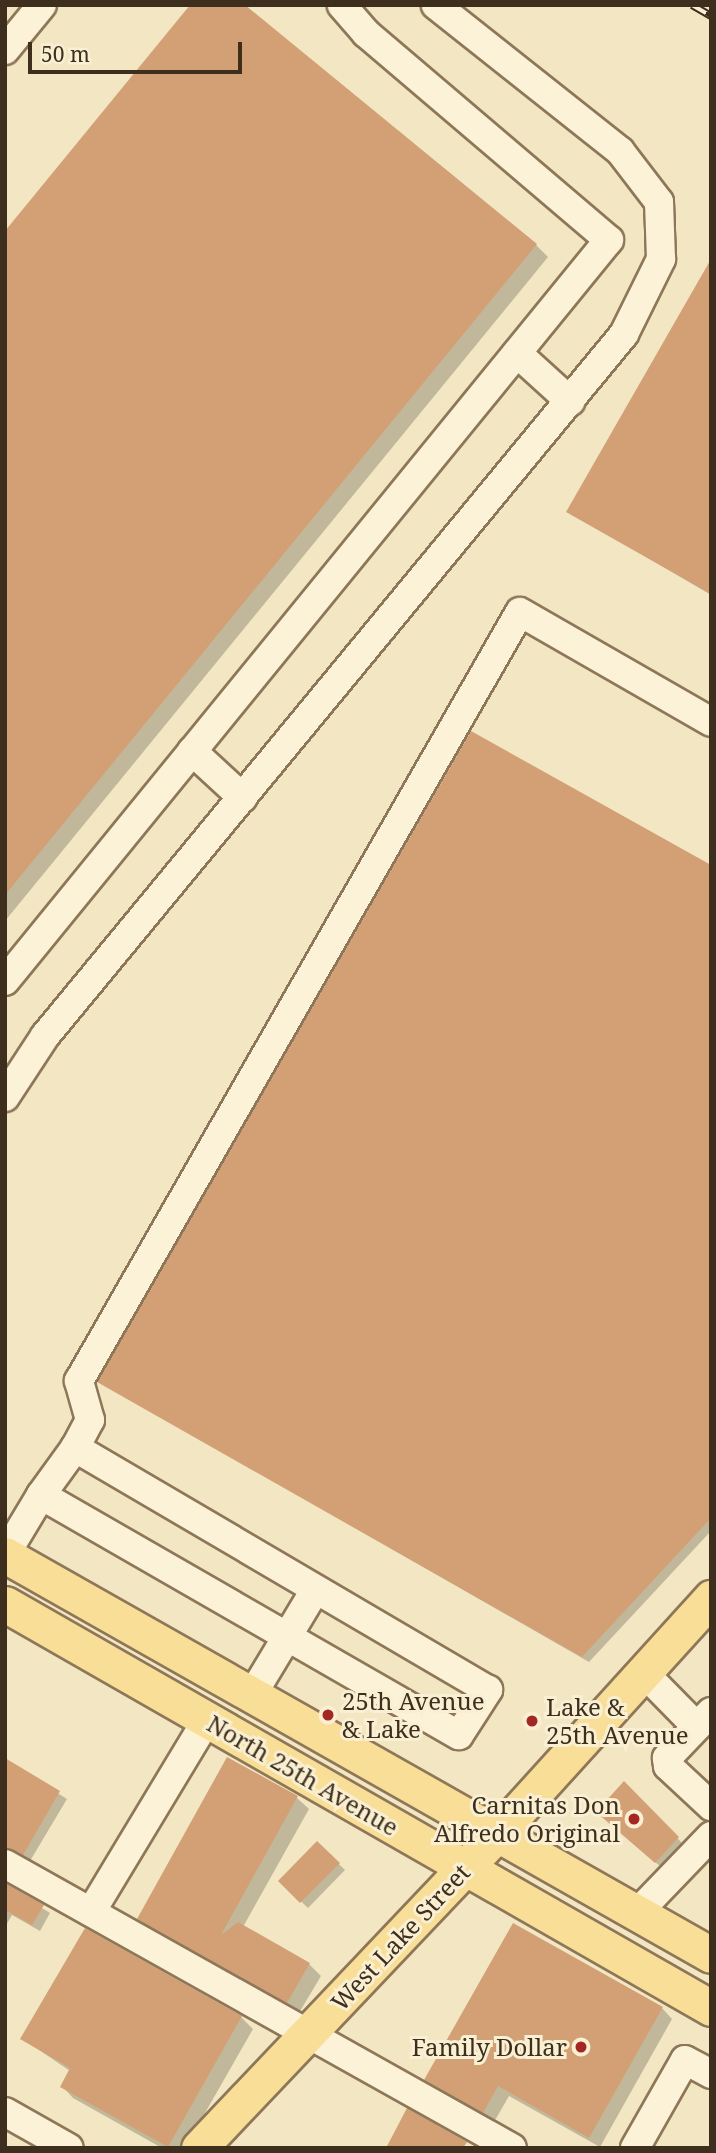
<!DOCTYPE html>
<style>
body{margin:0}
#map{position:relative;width:716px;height:2153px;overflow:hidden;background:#f2e6c3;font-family:"Noto Serif",serif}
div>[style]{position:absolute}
.shadow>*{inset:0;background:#0003}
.building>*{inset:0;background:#d3a075}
.roads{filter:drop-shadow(2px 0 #8e7758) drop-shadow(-2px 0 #8e7758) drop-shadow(0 2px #8e7758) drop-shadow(0 -2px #8e7758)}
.minor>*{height:28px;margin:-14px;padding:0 14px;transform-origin:14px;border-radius:14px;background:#fcf2d7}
.major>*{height:35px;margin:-17.5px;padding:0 17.5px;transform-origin:17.5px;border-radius:17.5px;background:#f8de97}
.rail>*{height:8px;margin-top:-4px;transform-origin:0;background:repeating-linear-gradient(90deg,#f9efd3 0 16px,#3d2e1d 0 32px);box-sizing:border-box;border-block:2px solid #3d2e1d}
.dots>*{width:19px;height:19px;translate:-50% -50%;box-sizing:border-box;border:4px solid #f9efd3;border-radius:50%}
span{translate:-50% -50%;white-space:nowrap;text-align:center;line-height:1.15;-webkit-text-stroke:6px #f9efd3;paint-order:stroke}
.poi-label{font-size:24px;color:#3d2e1d}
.left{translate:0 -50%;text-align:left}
.right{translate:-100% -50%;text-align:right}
.street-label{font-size:24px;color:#3d2e1d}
.frame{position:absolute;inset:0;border:7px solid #3d2e1d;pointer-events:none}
.scale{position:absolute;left:28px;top:42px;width:214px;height:32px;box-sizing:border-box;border:4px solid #3d2e1d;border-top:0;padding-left:9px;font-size:21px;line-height:24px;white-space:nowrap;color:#3d2e1d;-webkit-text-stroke:5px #f9efd3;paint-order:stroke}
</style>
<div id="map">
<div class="shadow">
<div style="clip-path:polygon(5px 233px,536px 245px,548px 257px,5px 921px)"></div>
<div style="clip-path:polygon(711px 262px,711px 595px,568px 511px)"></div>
<div style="clip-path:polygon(711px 867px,711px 1531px,589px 1662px,100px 1382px)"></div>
<div style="clip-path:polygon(228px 1759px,297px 1798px,309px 1809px,243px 1927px,309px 1964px,321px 1976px,299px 2013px,151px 1930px,140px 1919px)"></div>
<div style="clip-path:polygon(5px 1760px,67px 1799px,30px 1861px,13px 1854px,5px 1856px)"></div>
<div style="clip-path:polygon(625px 1784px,684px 1845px,662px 1868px,605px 1818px)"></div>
<div style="clip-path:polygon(317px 1843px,345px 1870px,308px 1908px,280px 1881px)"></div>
<div style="clip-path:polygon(5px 1885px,50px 1913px,40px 1931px,12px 1915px,5px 1927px)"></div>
<div style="clip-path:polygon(662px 2008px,672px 2019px,600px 2147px,509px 2096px,494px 2122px,427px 2080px)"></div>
<div style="clip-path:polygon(241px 2017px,253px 2029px,185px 2148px,162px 2148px,73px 2098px,62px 2086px,70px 2071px,23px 2039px)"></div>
</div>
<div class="building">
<div style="clip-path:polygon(190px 5px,245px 5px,537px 244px,5px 895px,5px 231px)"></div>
<div style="clip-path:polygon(711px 259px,711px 594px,566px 512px)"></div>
<div style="clip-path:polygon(471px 731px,711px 865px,711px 1518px,582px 1657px,97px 1382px)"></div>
<div style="clip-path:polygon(227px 1757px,298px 1796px,221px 1935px,238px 1922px,310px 1963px,287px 2003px,137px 1919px)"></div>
<div style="clip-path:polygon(5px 1758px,60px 1791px,23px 1855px,5px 1847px)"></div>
<div style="clip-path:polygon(624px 1781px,679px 1837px,655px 1863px,596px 1812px)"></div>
<div style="clip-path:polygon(317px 1841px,340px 1863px,300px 1903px,278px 1881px)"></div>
<div style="clip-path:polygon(5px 1883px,44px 1905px,32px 1925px,5px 1910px)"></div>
<div style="clip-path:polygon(513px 1923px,663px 2007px,589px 2138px,498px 2086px,483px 2113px,424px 2080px)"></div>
<div style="clip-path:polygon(85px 1928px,242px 2016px,168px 2147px,60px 2087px,70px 2068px,20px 2039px)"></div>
<div style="clip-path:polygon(407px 2108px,467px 2142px,463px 2148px,386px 2148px)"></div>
</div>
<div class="roads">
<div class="minor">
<div style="left:5px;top:50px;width:58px;rotate:-50.6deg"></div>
<div style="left:517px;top:353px;width:72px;rotate:42.2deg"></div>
<div style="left:192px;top:751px;width:69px;rotate:42.7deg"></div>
<div style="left:5px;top:981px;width:956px;rotate:-50.82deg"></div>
<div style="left:609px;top:240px;width:319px;rotate:-139.6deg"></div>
<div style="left:366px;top:33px;width:37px;rotate:-131deg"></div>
<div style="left:5px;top:1097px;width:73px;rotate:-56.7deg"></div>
<div style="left:45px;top:1036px;width:910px;rotate:-50.48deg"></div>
<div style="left:624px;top:334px;width:84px;rotate:-63.7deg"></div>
<div style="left:661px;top:259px;width:57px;rotate:-92deg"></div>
<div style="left:659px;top:202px;width:64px;rotate:-127.4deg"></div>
<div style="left:620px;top:151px;width:235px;rotate:-141.6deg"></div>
<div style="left:75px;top:1448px;width:32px;rotate:-62deg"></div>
<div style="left:90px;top:1420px;width:41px;rotate:-105.8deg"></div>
<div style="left:79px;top:1381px;width:886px;rotate:-60.17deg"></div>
<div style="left:520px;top:612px;width:220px;rotate:29.9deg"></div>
<div style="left:5px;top:1555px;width:70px;rotate:-59deg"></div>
<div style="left:41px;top:1495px;width:482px;rotate:29.9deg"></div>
<div style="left:459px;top:1735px;width:54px;rotate:-57.2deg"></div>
<div style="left:488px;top:1690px;width:479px;rotate:-149.6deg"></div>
<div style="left:75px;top:1448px;width:58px;rotate:125.9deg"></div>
<div style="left:642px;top:1671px;width:78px;rotate:45.5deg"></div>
<div style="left:252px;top:1695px;width:122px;rotate:-59deg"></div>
<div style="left:711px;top:1712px;width:64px;rotate:133.7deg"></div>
<div style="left:667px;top:1758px;width:8px;rotate:83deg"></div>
<div style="left:668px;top:1766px;width:59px;rotate:42.9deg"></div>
<div style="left:5px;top:1864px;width:581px;rotate:29.26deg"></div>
<div style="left:91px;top:1912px;width:224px;rotate:-58.9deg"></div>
<div style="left:637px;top:1913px;width:107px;rotate:-46.1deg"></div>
<div style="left:5px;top:2112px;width:73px;rotate:29.4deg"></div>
<div style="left:635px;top:2148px;width:101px;rotate:-60.4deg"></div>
<div style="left:685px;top:2060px;width:30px;rotate:28deg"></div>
</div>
<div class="major">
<div style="left:5px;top:1555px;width:811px;rotate:29.53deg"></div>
<div style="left:5px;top:1604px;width:813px;rotate:29.78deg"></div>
<div style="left:199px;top:2148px;width:433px;rotate:-46.5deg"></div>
<div style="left:497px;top:1834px;width:319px;rotate:-47.8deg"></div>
</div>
</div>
<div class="rail">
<div style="left:692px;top:5px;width:22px;rotate:30deg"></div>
</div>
<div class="dots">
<div style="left:328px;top:1715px;background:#a32722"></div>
<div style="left:532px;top:1721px;background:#a32722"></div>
<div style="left:634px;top:1819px;background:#a32722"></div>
<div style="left:581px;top:2047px;background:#a32722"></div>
</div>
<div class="poi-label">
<span class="left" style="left:342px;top:1715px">25th Avenue<br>&amp; Lake</span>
<span class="left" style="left:546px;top:1721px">Lake &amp;<br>25th Avenue</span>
<span class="right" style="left:620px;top:1819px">Carnitas Don<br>Alfredo Original</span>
<span class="right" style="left:567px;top:2047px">Family Dollar</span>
</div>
<div class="street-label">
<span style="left:303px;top:1775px;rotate:30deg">North 25th Avenue</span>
<span style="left:400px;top:1937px;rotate:-47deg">West Lake Street</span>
</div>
<div class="frame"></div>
<div class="scale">50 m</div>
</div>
